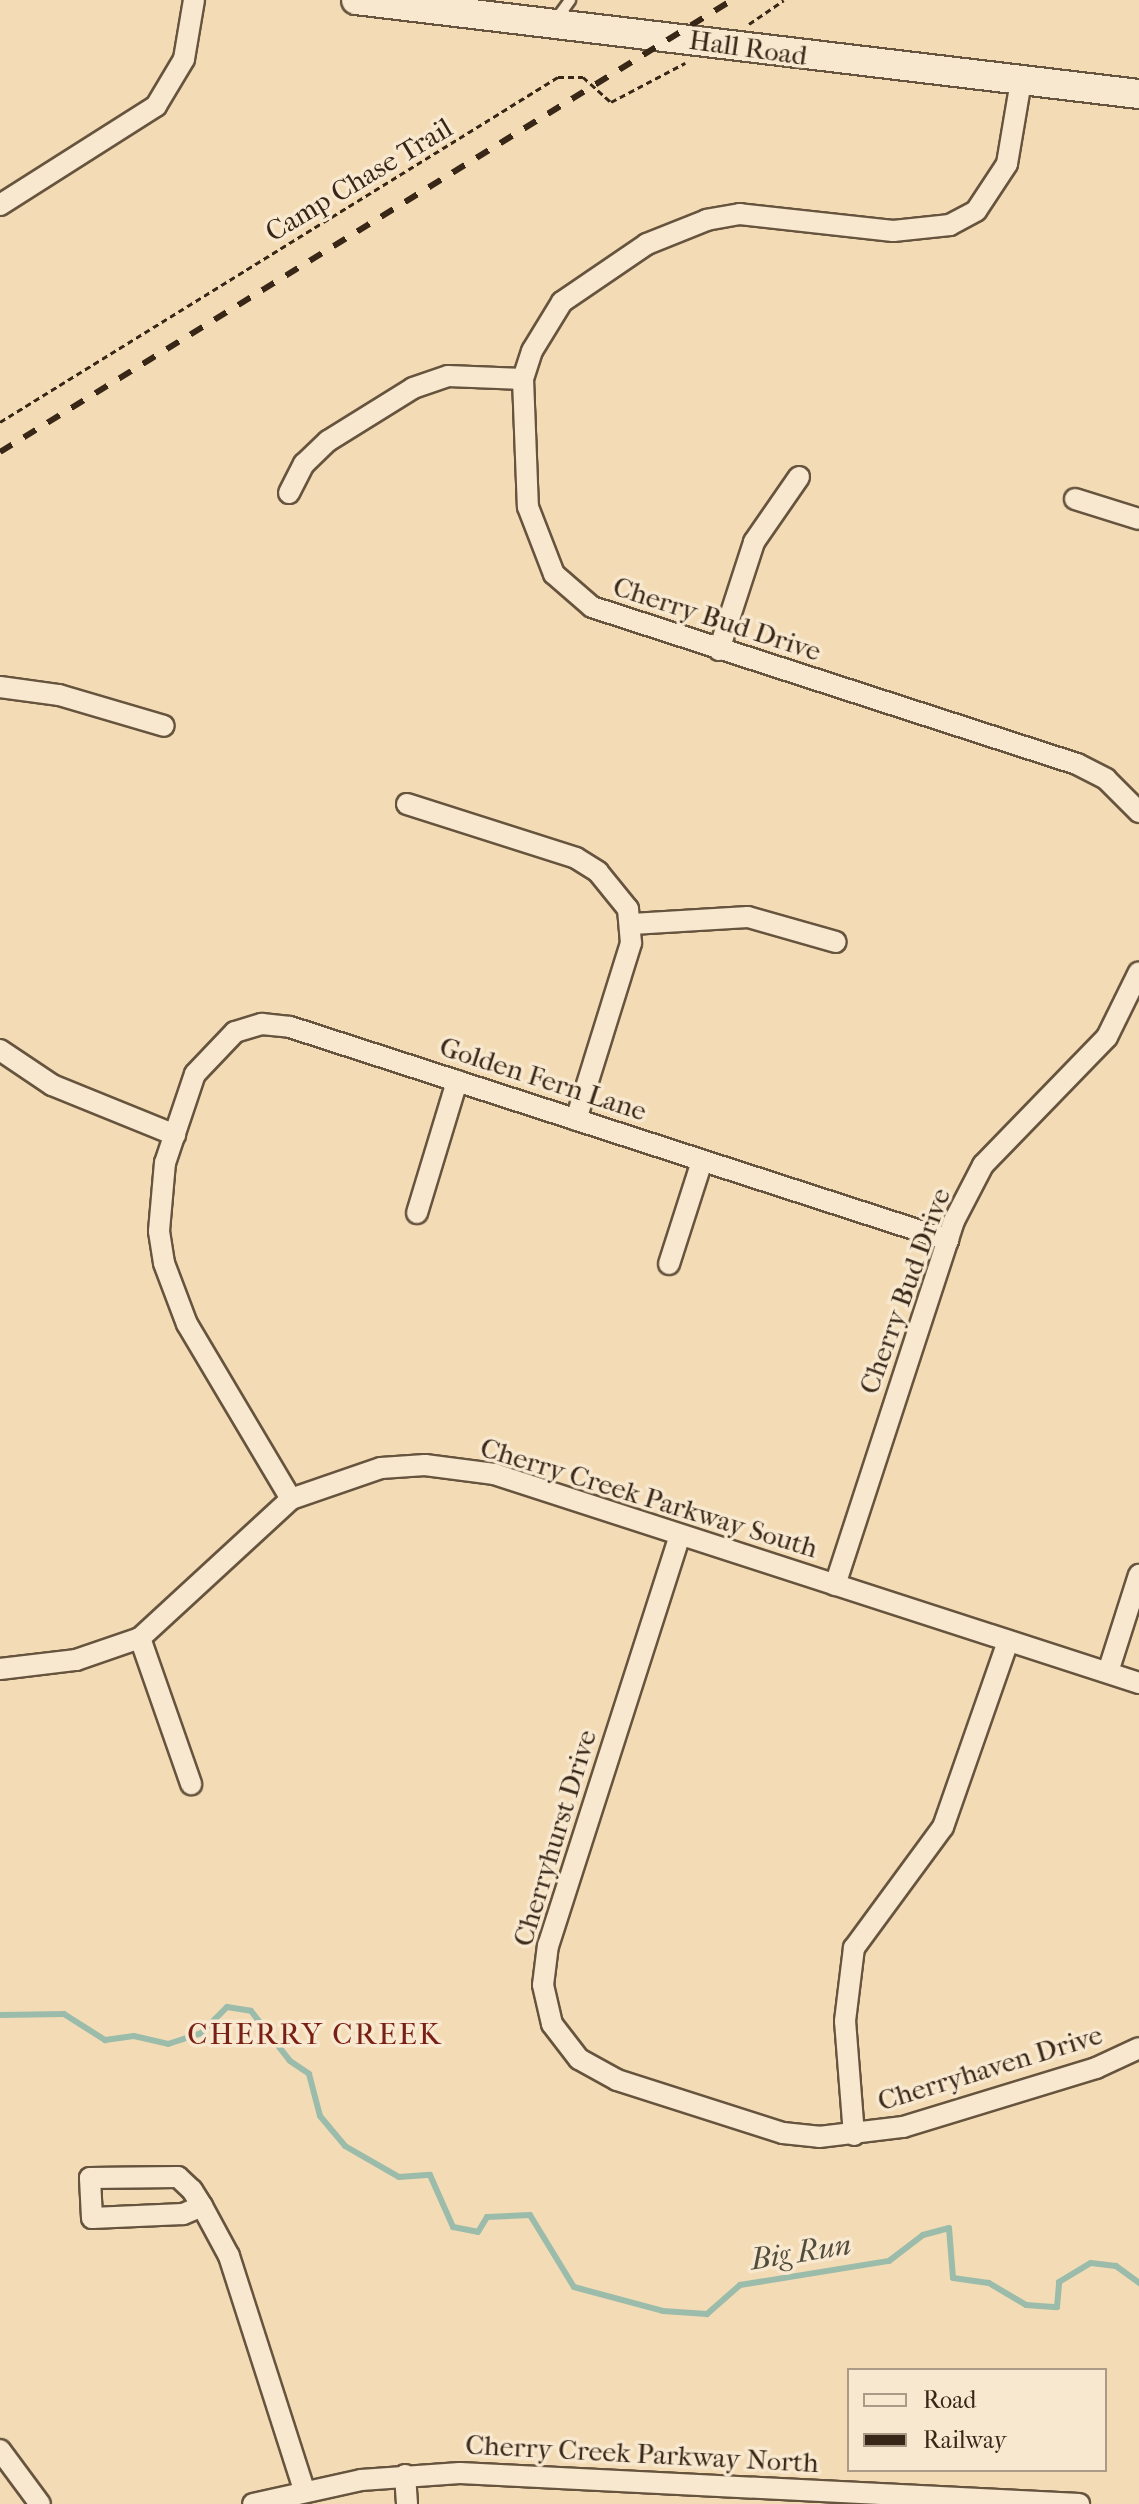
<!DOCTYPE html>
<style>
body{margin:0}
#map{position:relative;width:1139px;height:2504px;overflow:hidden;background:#f3dcb5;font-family:"IM FELL French Canon",serif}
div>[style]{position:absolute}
.stream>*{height:6px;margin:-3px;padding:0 3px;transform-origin:3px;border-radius:3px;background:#9bbcab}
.path>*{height:3px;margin-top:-1.5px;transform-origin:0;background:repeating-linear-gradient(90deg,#382617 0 6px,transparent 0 10px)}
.roads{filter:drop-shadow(2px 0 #67543e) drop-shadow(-2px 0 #67543e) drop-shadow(0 2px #67543e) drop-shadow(0 -2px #67543e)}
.service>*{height:10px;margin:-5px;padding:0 5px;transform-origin:5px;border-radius:5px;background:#f7e8cf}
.minor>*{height:20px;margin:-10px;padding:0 10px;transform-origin:10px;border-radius:10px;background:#f7e8cf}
.secondary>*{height:28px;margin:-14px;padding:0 14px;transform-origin:14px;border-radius:14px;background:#f7e8cf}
.rail>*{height:6px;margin-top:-3px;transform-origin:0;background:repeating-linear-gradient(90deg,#382617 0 14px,transparent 0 28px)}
span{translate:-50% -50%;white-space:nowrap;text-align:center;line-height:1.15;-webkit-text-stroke:7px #f7e8cf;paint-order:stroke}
.street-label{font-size:28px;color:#382617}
.neighbourhood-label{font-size:30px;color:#7a1f14;letter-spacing:2px}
.water-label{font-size:30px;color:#514c3c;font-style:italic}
.legend{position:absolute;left:847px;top:2368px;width:260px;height:104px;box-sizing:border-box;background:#f7e8cf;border:2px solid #ab9a85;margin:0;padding:10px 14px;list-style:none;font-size:24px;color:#382617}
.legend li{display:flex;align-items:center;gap:16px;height:40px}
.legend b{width:40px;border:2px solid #ab9a85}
</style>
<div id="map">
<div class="stream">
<div style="left:0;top:2015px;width:64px;rotate:-0.9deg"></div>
<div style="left:64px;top:2014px;width:49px;rotate:32.4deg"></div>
<div style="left:105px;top:2040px;width:29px;rotate:-8deg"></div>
<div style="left:134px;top:2036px;width:35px;rotate:13deg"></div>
<div style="left:168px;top:2044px;width:35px;rotate:-18deg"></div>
<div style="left:201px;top:2033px;width:37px;rotate:-45deg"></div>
<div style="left:227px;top:2007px;width:24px;rotate:9deg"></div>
<div style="left:251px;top:2011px;width:63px;rotate:52deg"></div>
<div style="left:290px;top:2061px;width:23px;rotate:34deg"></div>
<div style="left:309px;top:2074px;width:43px;rotate:75.3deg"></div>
<div style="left:320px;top:2116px;width:39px;rotate:50deg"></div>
<div style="left:345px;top:2146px;width:62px;rotate:29.9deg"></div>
<div style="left:399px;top:2177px;width:31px;rotate:-4deg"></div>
<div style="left:430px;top:2175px;width:57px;rotate:66.1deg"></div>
<div style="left:453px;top:2227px;width:25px;rotate:11deg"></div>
<div style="left:478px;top:2232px;width:17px;rotate:-59deg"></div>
<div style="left:487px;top:2217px;width:43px;rotate:-2.7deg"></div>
<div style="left:530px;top:2215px;width:84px;rotate:58.6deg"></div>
<div style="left:574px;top:2287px;width:92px;rotate:15.1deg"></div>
<div style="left:663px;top:2311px;width:44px;rotate:3.9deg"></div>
<div style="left:707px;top:2314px;width:44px;rotate:-41.3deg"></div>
<div style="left:740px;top:2285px;width:151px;rotate:-9.2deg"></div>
<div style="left:889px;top:2261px;width:43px;rotate:-37.4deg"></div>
<div style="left:923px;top:2235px;width:27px;rotate:-15deg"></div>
<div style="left:949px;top:2228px;width:50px;rotate:85.4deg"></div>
<div style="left:953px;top:2278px;width:36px;rotate:8deg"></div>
<div style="left:989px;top:2283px;width:43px;rotate:30.7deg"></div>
<div style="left:1026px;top:2305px;width:31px;rotate:4deg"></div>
<div style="left:1057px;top:2307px;width:25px;rotate:-85deg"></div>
<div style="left:1059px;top:2282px;width:37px;rotate:-31deg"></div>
<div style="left:1091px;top:2263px;width:25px;rotate:7deg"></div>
<div style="left:1116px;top:2266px;width:29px;rotate:36deg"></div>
</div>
<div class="path">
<div style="left:749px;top:24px;width:42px;rotate:-34.4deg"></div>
<div style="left:0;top:422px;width:656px;rotate:-31.73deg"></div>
<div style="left:558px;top:77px;width:25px"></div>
<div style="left:583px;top:77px;width:38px;rotate:42deg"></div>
<div style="left:611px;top:102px;width:84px;rotate:-27.8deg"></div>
</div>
<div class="roads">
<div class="service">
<div style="left:555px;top:21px;width:26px;rotate:-54deg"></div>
</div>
<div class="minor">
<div style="left:1021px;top:81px;width:84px;rotate:99.6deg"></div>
<div style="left:1007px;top:164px;width:56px;rotate:123.4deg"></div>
<div style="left:976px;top:211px;width:30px;rotate:152deg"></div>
<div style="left:950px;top:225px;width:57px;rotate:174deg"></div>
<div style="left:893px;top:231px;width:154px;rotate:-173.7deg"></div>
<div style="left:740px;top:214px;width:34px;rotate:170deg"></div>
<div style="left:707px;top:220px;width:65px;rotate:158.2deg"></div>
<div style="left:647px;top:244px;width:103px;rotate:145.7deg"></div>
<div style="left:562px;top:302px;width:57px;rotate:121.5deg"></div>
<div style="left:532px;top:351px;width:29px;rotate:108deg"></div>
<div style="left:523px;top:379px;width:128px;rotate:87.8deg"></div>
<div style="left:528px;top:507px;width:72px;rotate:68.8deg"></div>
<div style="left:554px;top:574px;width:50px;rotate:41deg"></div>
<div style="left:592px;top:607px;width:510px;rotate:17.94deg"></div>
<div style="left:1077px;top:764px;width:33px;rotate:27deg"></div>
<div style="left:1106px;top:779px;width:47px;rotate:45deg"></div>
<div style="left:0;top:205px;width:185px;rotate:-32.4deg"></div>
<div style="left:156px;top:106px;width:55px;rotate:-59.2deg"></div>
<div style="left:184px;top:59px;width:60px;rotate:-80.4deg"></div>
<div style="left:289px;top:493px;width:33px;rotate:-63deg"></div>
<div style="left:304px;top:464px;width:33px;rotate:-44deg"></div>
<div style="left:328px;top:441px;width:100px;rotate:-31.9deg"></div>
<div style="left:413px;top:388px;width:37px;rotate:-19deg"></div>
<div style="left:448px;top:376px;width:75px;rotate:2.3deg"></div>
<div style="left:1075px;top:499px;width:67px;rotate:17.4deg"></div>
<div style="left:719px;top:650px;width:114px;rotate:-72deg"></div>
<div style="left:754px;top:542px;width:79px;rotate:-55.3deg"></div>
<div style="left:0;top:687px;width:60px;rotate:7.7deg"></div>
<div style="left:59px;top:695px;width:109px;rotate:16.4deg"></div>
<div style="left:407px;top:804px;width:177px;rotate:17.7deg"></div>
<div style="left:576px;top:858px;width:26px;rotate:32deg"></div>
<div style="left:598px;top:872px;width:48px;rotate:51deg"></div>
<div style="left:628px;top:909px;width:34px;rotate:85deg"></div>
<div style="left:631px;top:943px;width:185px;rotate:107.3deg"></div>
<div style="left:632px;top:924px;width:116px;rotate:-3.5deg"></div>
<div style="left:748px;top:917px;width:91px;rotate:15.9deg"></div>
<div style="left:0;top:1050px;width:63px;rotate:33.9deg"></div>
<div style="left:52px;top:1085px;width:133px;rotate:22.1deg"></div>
<div style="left:417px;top:1213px;width:138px;rotate:-73.1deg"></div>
<div style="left:669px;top:1264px;width:108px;rotate:-72.2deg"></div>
<div style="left:291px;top:1499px;width:204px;rotate:-120.7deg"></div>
<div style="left:187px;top:1324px;width:65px;rotate:-110.7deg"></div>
<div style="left:164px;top:1263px;width:32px;rotate:-99deg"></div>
<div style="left:159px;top:1231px;width:68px;rotate:-85deg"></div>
<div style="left:165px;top:1163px;width:94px;rotate:-71.4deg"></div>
<div style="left:195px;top:1074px;width:58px;rotate:-46.4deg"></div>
<div style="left:235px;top:1032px;width:28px;rotate:-17deg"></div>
<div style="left:262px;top:1024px;width:28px;rotate:6deg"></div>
<div style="left:290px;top:1027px;width:692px;rotate:17.94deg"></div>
<div style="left:680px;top:1535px;width:431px;rotate:107.8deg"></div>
<div style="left:548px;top:1945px;width:40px;rotate:97.1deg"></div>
<div style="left:543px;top:1985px;width:40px;rotate:77deg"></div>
<div style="left:552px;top:2024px;width:44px;rotate:52.4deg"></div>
<div style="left:579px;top:2059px;width:43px;rotate:28.9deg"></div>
<div style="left:617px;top:2080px;width:174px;rotate:17.7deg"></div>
<div style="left:783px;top:2133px;width:36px;rotate:6deg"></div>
<div style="left:819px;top:2137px;width:85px;rotate:-6.8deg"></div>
<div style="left:903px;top:2127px;width:202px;rotate:-17deg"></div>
<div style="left:1096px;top:2068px;width:47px;rotate:-24.9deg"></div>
<div style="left:835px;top:1585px;width:383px;rotate:-71.9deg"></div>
<div style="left:954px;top:1221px;width:63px;rotate:-62.6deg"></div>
<div style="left:983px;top:1165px;width:178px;rotate:-45.9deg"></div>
<div style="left:1107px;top:1037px;width:72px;rotate:-63.8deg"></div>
<div style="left:140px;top:1638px;width:155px;rotate:70.7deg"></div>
<div style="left:0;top:1669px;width:77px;rotate:-6.8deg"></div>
<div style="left:76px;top:1660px;width:68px;rotate:-19deg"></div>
<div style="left:140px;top:1638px;width:205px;rotate:-42.6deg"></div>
<div style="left:291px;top:1499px;width:95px;rotate:-19deg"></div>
<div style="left:381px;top:1468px;width:44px;rotate:-3.9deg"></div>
<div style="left:425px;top:1465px;width:70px;rotate:7.4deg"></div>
<div style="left:494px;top:1474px;width:678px;rotate:17.95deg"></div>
<div style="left:1108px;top:1672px;width:102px;rotate:-72.3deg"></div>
<div style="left:854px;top:2135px;width:114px;rotate:-94.5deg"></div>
<div style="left:845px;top:2021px;width:74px;rotate:-83deg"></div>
<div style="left:854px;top:1948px;width:150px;rotate:-53.7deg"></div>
<div style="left:943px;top:1827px;width:197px;rotate:-70.7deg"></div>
<div style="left:202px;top:2206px;width:21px;rotate:157deg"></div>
<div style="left:183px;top:2214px;width:91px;rotate:177.5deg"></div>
<div style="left:92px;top:2218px;width:40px;rotate:-92.9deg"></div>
<div style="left:90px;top:2178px;width:88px;rotate:-0.7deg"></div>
<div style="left:178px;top:2177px;width:19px;rotate:43deg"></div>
<div style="left:192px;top:2190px;width:19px;rotate:58deg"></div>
<div style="left:202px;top:2206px;width:57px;rotate:61.6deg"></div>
<div style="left:229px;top:2256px;width:246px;rotate:72.2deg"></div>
<div style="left:0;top:2450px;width:67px;rotate:53.5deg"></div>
<div style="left:405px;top:2475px;width:29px;rotate:86deg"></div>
<div style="left:253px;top:2504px;width:111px;rotate:-12.5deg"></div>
<div style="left:361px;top:2480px;width:99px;rotate:-4deg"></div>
<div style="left:460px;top:2473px;width:620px;rotate:2.87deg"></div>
</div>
<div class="secondary">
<div style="left:356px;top:0;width:789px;rotate:6.85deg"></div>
</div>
</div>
<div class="rail">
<div style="left:0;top:452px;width:860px;rotate:-31.69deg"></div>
</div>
<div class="street-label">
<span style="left:748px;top:48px;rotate:8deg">Hall Road</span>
<span style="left:359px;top:180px;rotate:-31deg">Camp Chase Trail</span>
<span style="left:717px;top:619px;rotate:18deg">Cherry Bud Drive</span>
<span style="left:543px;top:1079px;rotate:18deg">Golden Fern Lane</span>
<span style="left:905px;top:1291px;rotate:-70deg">Cherry Bud Drive</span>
<span style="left:649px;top:1498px;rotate:17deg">Cherry Creek Parkway South</span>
<span style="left:555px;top:1838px;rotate:-73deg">Cherryhurst Drive</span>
<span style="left:990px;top:2068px;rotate:-17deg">Cherryhaven Drive</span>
<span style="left:642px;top:2454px;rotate:3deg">Cherry Creek Parkway North</span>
</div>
<div class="neighbourhood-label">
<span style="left:315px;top:2035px">CHERRY CREEK</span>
</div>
<div class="water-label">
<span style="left:801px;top:2253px;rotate:-9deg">Big Run</span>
</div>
<ul class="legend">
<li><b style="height:10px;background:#f7e8cf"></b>Road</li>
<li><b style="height:10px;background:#382617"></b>Railway</li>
</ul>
</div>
